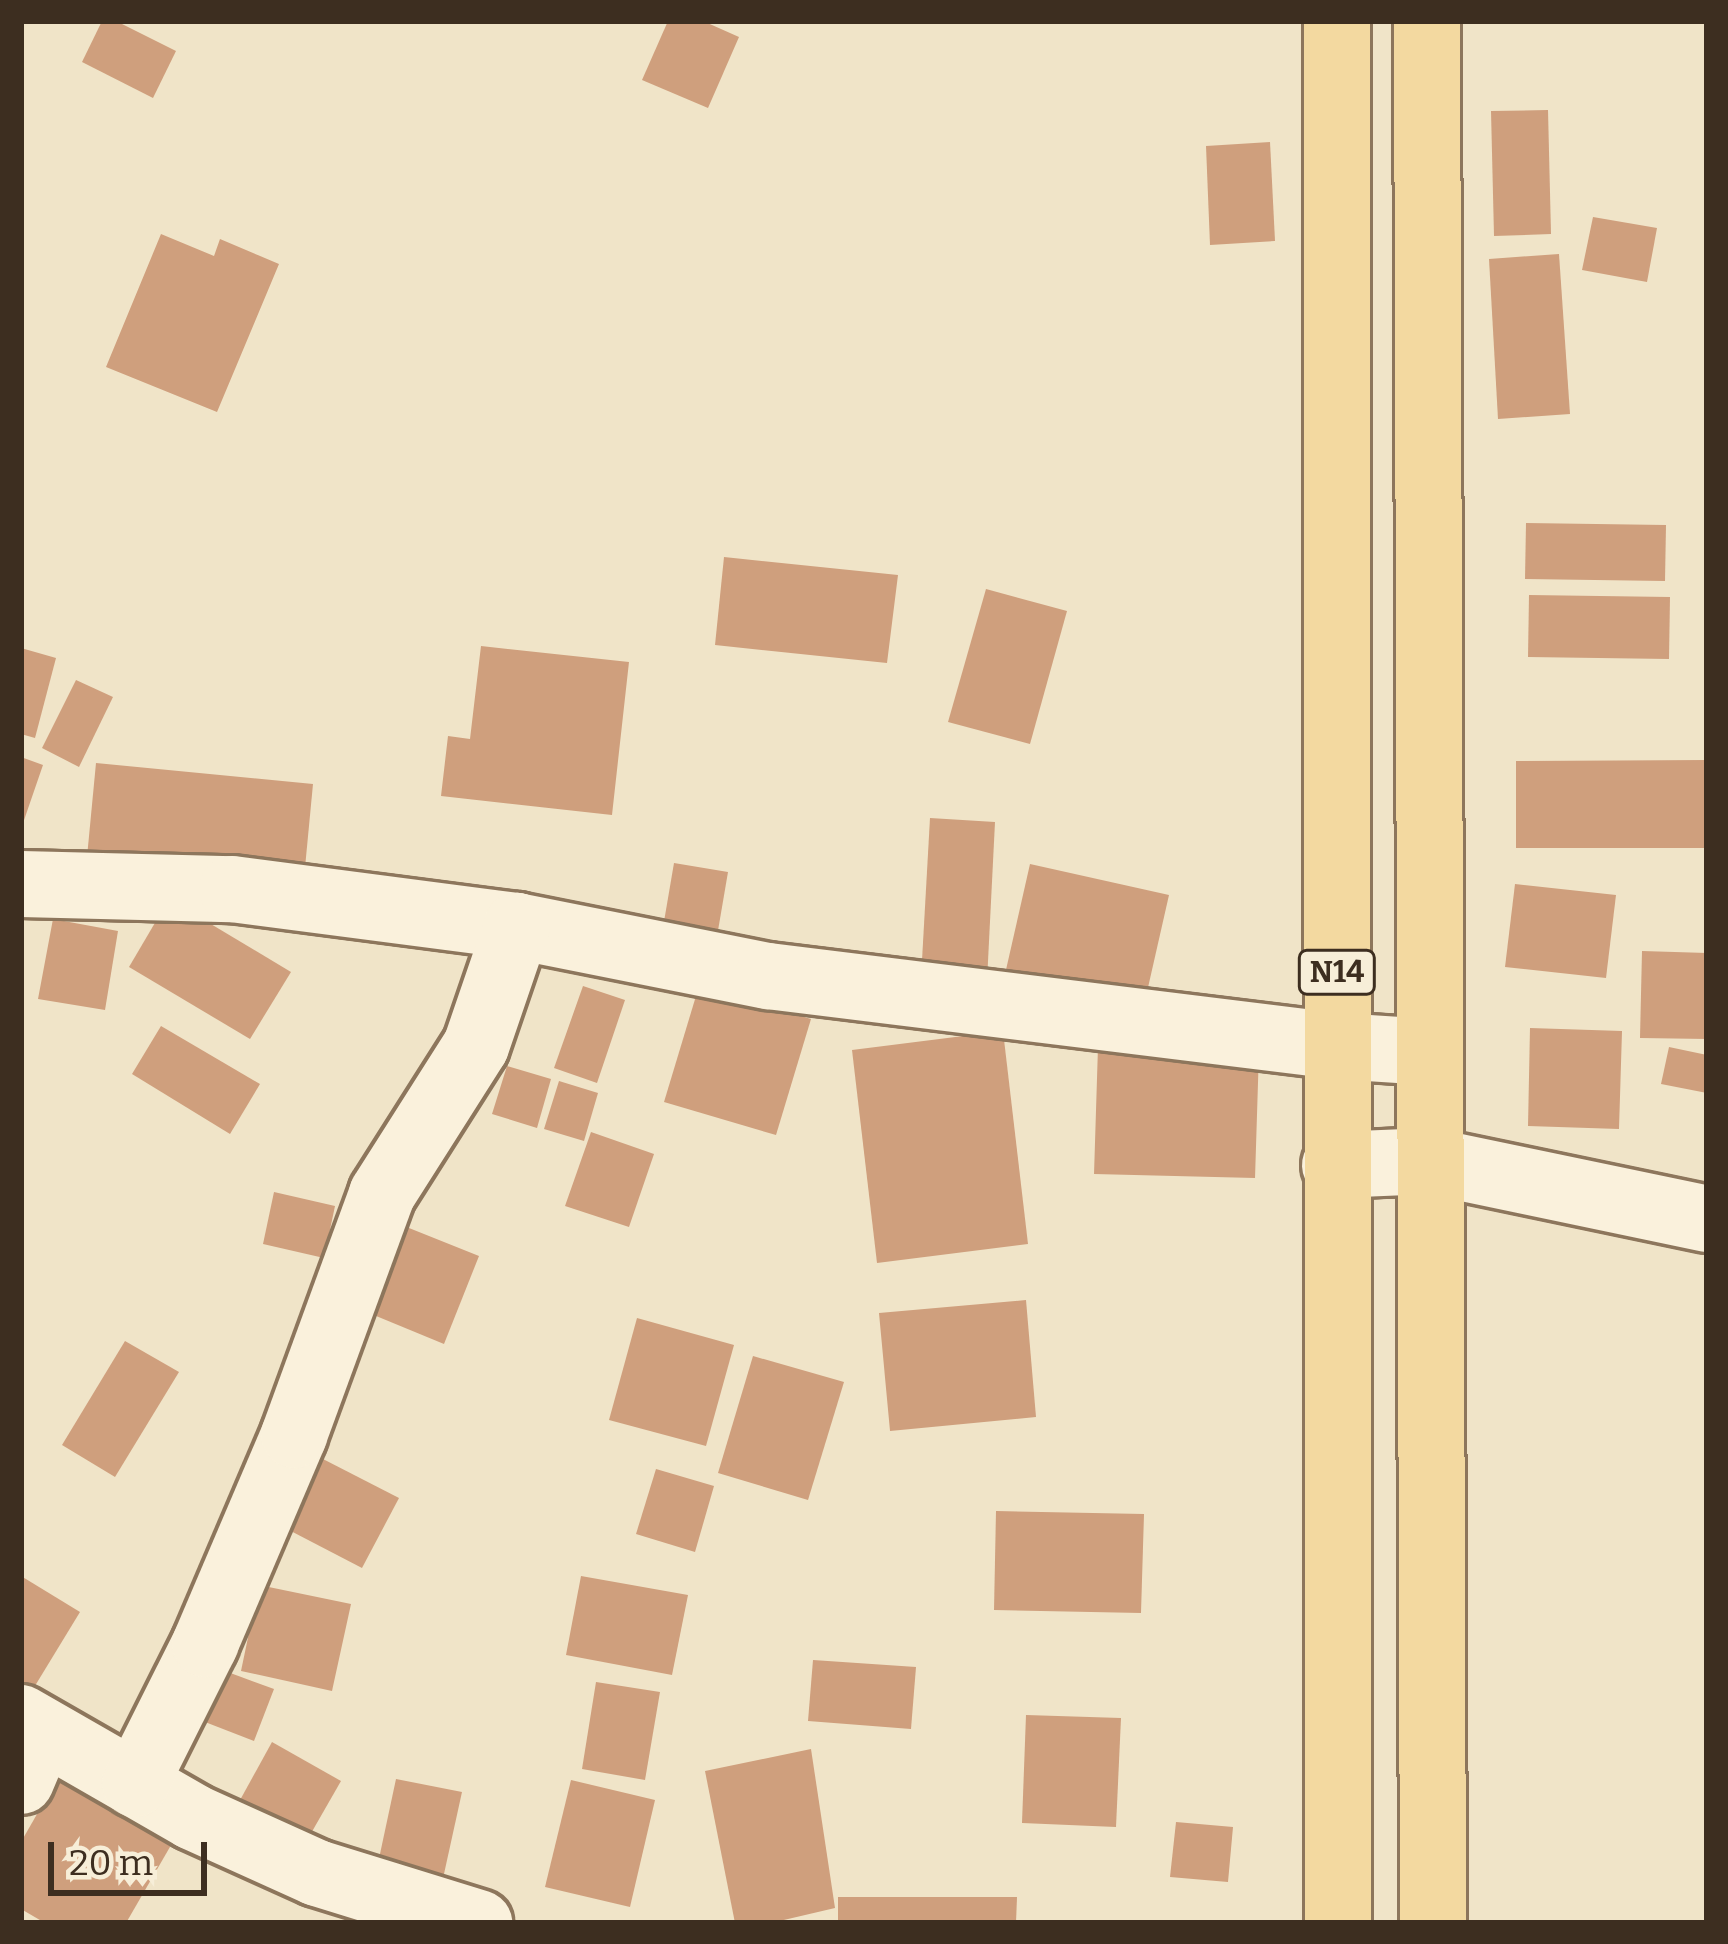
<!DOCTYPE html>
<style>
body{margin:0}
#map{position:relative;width:1728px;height:1944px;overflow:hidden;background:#f0e4c8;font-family:Bitter,serif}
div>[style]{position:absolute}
.building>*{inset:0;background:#cf9f7d}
.roads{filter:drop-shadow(3px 0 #8d765c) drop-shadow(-3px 0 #8d765c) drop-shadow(0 3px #8d765c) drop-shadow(0 -3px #8d765c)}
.minor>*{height:66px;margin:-33px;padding:0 33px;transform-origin:33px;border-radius:33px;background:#faf1dc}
.major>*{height:66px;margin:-33px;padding:0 33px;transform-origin:33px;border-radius:33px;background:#f3d9a0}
span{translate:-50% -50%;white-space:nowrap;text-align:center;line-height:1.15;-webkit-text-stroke:9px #f7eed8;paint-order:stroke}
.shield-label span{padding:3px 9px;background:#f7eed8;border:3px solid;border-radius:9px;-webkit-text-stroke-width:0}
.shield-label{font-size:30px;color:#3d2e20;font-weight:700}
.frame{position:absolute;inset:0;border:24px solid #3d2e20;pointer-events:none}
.scale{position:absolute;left:48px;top:1842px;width:159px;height:54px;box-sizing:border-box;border:6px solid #3d2e20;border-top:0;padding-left:15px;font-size:36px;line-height:42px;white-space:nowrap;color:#3d2e20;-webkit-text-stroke:9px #f7eed8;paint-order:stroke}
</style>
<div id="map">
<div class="building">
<div style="clip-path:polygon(102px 21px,116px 21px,176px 51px,153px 98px,82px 62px)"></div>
<div style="clip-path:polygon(668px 21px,703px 21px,739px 37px,708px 108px,642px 80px)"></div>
<div style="clip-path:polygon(1548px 110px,1551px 234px,1494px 236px,1491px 111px)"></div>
<div style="clip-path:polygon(1270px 142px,1275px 241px,1210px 245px,1206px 146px)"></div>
<div style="clip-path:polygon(1593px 217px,1657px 228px,1647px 282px,1582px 270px)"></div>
<div style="clip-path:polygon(161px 234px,214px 256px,220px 239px,279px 264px,217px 412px,106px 367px)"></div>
<div style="clip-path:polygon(1559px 254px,1570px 414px,1498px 419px,1489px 259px)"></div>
<div style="clip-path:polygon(1526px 523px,1666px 525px,1665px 581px,1525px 579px)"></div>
<div style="clip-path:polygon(724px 557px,898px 575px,887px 663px,715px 645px)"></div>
<div style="clip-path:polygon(986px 589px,1067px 611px,1030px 744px,948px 722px)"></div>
<div style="clip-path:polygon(1529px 595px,1670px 597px,1669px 659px,1528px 657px)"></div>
<div style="clip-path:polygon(481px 646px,629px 662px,612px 815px,441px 796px,448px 736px,470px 739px)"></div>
<div style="clip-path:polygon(21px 648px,56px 658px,35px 738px,21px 734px)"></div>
<div style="clip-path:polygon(76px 680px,113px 697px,79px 767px,42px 748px)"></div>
<div style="clip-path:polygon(21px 757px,43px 765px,22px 826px,21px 826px)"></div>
<div style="clip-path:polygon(1707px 760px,1707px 848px,1516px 848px,1516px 761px)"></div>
<div style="clip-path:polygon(96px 763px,313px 784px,304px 878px,87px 857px)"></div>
<div style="clip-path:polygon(930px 818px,995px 822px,987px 981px,921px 978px)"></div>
<div style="clip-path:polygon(674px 863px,728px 872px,714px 954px,660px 945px)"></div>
<div style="clip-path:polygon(1030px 864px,1169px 895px,1142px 1014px,1003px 983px)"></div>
<div style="clip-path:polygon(1515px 884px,1616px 895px,1606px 978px,1505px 967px)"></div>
<div style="clip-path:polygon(169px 899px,291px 972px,250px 1039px,129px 967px)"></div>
<div style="clip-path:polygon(53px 919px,118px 931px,105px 1010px,38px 999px)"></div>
<div style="clip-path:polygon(1642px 951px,1707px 953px,1707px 1039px,1640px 1038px)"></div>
<div style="clip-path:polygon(583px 986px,625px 1000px,597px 1083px,554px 1068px)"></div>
<div style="clip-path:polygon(699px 986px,811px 1019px,776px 1135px,664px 1102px)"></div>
<div style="clip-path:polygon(161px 1026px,260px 1084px,230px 1134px,132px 1074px)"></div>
<div style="clip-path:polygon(1530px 1028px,1622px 1031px,1619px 1129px,1528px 1126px)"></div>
<div style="clip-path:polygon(1003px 1031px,1028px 1244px,877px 1263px,852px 1050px)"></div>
<div style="clip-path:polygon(1098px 1046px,1259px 1050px,1255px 1178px,1094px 1174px)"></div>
<div style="clip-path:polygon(1669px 1047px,1707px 1055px,1707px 1093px,1661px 1084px)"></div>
<div style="clip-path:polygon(507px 1066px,551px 1079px,537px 1128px,492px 1114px)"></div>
<div style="clip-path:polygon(559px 1081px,598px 1093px,584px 1141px,544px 1129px)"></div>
<div style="clip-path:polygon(591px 1132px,654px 1154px,629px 1227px,565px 1206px)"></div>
<div style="clip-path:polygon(274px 1192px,335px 1206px,324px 1258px,263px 1244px)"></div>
<div style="clip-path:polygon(399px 1224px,479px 1256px,444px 1344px,364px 1311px)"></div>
<div style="clip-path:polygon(1026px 1300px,1036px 1417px,890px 1431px,879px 1313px)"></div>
<div style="clip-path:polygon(637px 1318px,734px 1345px,706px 1446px,609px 1420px)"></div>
<div style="clip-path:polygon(125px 1341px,179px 1372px,115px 1477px,62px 1445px)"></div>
<div style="clip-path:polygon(753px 1356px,844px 1382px,808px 1500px,718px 1473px)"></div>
<div style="clip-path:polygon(321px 1458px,399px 1498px,362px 1568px,285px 1528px)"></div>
<div style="clip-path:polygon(656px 1469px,714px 1486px,695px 1552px,636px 1534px)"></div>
<div style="clip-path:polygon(996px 1511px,1144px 1514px,1141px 1613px,994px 1610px)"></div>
<div style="clip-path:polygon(21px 1576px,80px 1612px,27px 1699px,21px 1695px)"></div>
<div style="clip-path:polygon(581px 1576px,688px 1595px,672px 1675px,566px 1655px)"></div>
<div style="clip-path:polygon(259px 1585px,351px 1604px,332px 1691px,241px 1671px)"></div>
<div style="clip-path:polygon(813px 1660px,916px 1667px,911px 1729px,808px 1721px)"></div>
<div style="clip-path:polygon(225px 1671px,274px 1689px,254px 1741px,205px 1722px)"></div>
<div style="clip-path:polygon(596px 1682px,660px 1692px,645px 1780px,582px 1769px)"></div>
<div style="clip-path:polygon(1026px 1715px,1121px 1718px,1116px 1827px,1022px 1823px)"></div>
<div style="clip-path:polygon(272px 1742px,341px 1781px,302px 1849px,234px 1811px)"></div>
<div style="clip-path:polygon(811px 1749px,835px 1908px,771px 1923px,735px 1923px,705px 1771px)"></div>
<div style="clip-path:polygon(60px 1774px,174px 1840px,126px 1923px,45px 1923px,21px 1909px,21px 1842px)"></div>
<div style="clip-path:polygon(396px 1779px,462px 1792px,442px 1883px,377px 1868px)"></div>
<div style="clip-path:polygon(571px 1780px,655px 1800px,630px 1907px,545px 1887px)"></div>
<div style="clip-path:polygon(1176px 1822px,1233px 1827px,1228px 1882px,1170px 1877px)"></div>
<div style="clip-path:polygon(838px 1897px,1017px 1897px,1016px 1923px,838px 1923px)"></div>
</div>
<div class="roads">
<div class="minor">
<div style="left:21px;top:884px;width:211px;rotate:1.4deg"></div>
<div style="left:232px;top:889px;width:287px;rotate:7.4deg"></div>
<div style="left:517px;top:926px;width:256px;rotate:11.3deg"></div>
<div style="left:768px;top:976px;width:573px;rotate:7.01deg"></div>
<div style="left:1337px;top:1046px;width:93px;rotate:3.7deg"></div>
<div style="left:1335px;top:1165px;width:95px;rotate:-2.4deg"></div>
<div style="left:1430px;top:1161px;width:283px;rotate:11.8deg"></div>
<div style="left:21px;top:1718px;width:198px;rotate:29.9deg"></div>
<div style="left:193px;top:1817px;width:136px;rotate:24.3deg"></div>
<div style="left:317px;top:1873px;width:170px;rotate:17.2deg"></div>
<div style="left:21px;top:1781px;width:54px;rotate:-67.2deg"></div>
<div style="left:135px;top:1784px;width:157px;rotate:-63.4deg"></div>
<div style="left:205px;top:1644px;width:227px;rotate:-66.9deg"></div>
<div style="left:294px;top:1435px;width:257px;rotate:-69.9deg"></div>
<div style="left:382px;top:1194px;width:175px;rotate:-57.6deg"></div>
<div style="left:476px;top:1046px;width:127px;rotate:-71.1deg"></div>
</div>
<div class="major">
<div style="left:1337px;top:21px;width:1902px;rotate:89.97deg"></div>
<div style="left:1427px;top:21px;width:1902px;rotate:89.82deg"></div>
</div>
</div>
<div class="shield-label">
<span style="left:1337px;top:972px">N14</span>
</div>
<div class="frame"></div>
<div class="scale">20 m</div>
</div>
